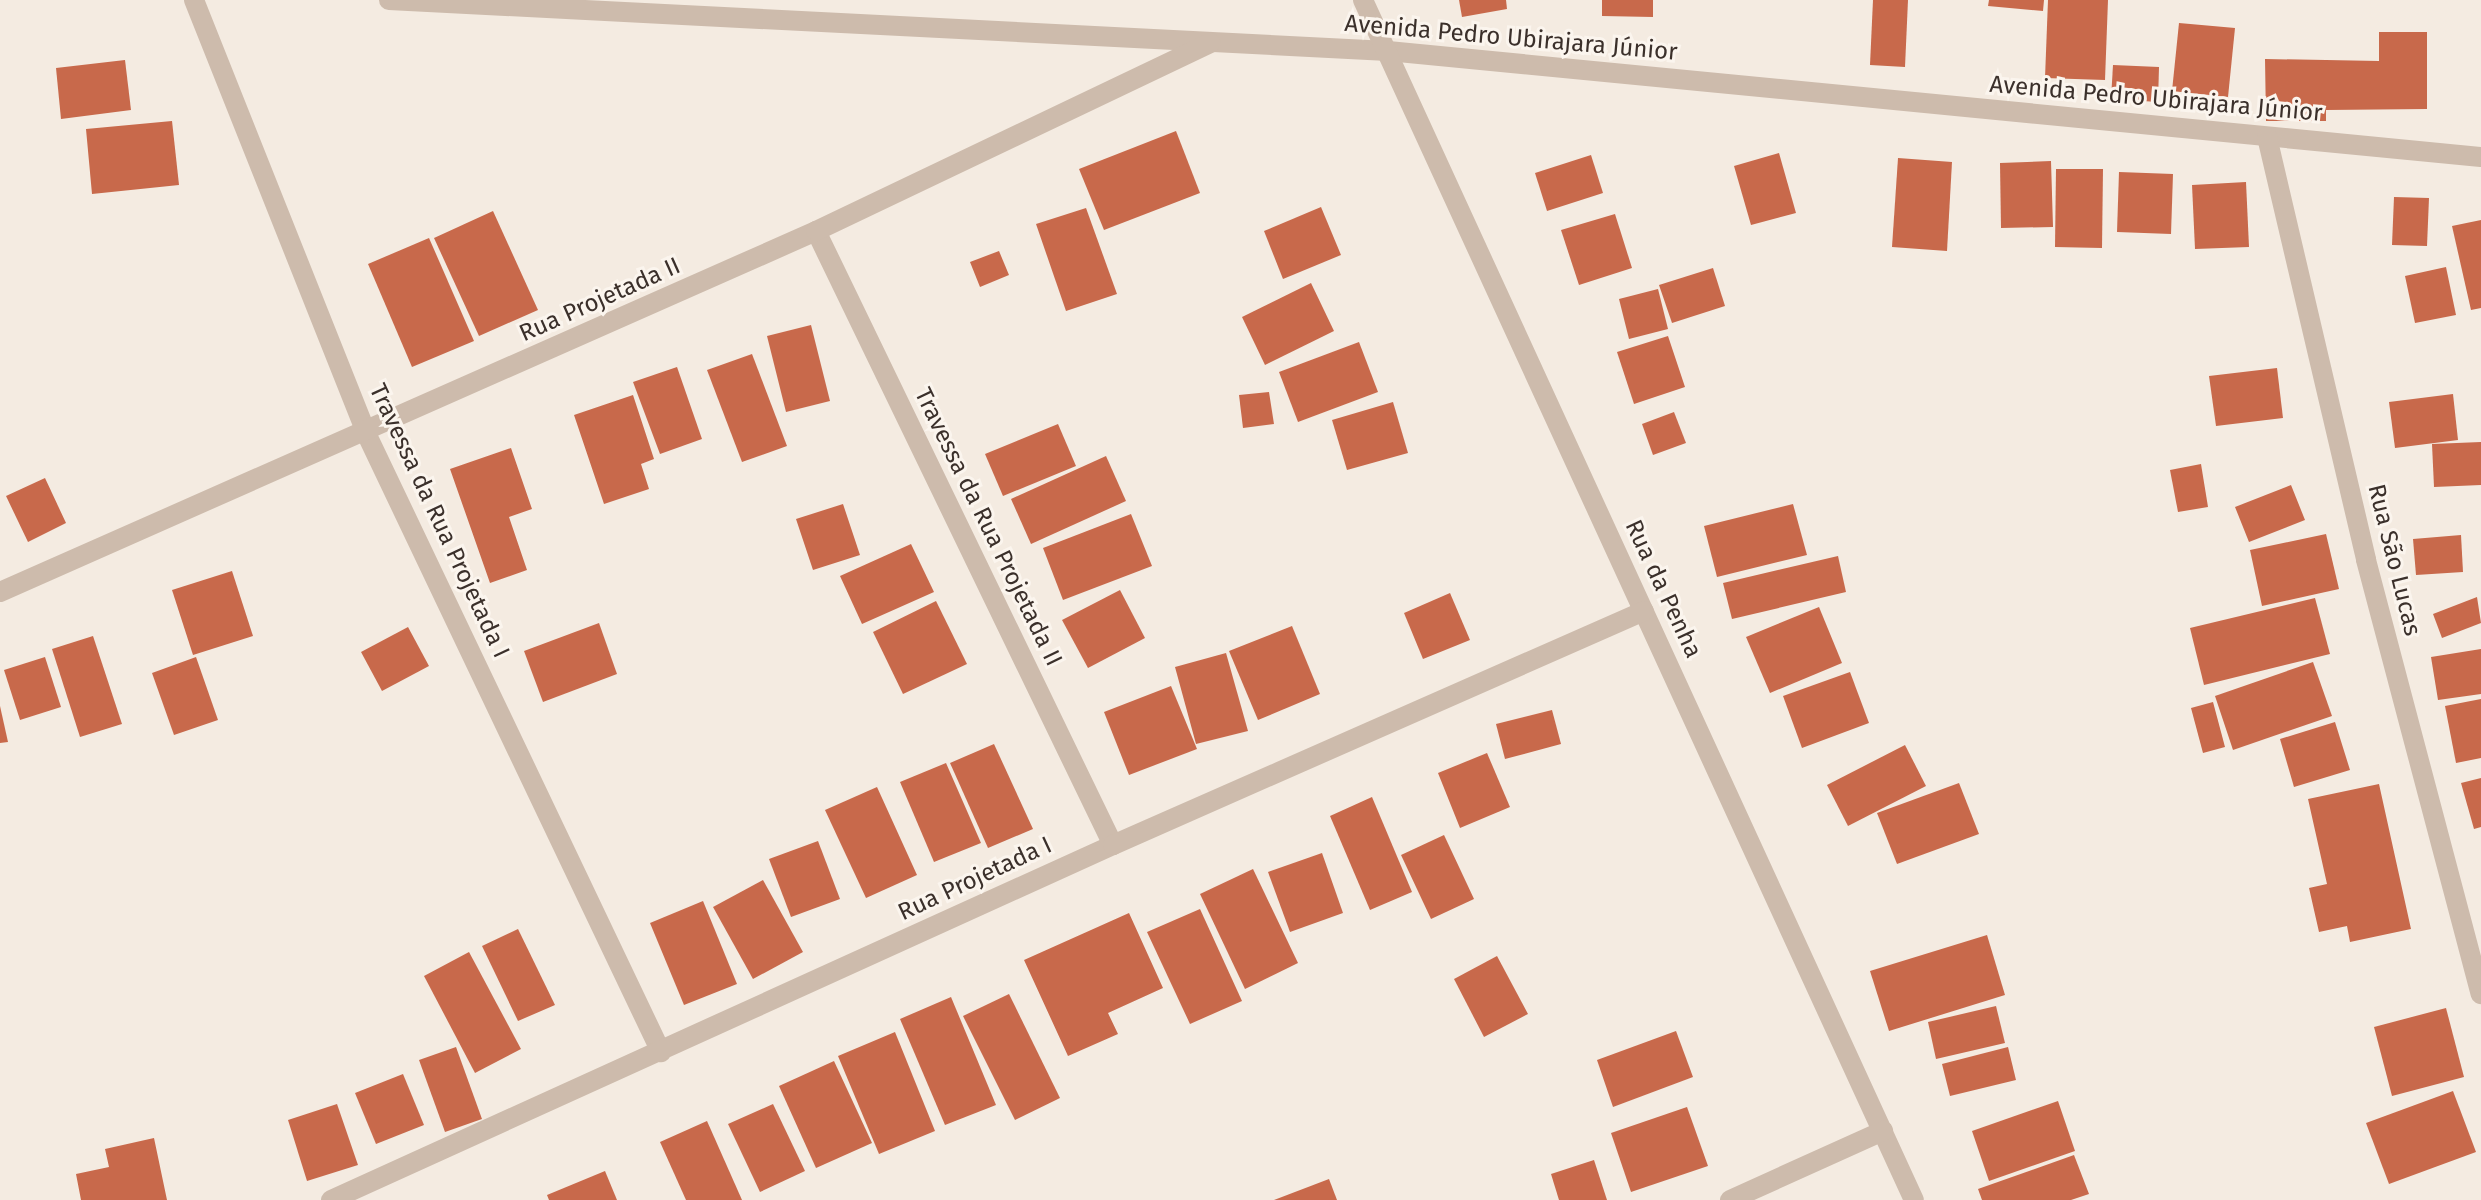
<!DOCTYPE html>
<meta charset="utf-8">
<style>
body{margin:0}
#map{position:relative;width:2481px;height:1200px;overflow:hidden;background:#f4ebe1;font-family:"Fira Sans",sans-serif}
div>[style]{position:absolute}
.building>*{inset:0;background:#c8694b}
.street>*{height:20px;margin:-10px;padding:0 10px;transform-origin:10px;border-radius:10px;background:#cdbbac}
span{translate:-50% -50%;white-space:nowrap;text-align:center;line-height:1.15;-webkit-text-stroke:6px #fbf5ee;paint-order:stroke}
.street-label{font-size:24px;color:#3b302b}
</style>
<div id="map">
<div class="building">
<div style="clip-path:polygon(1459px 0,1506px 0,1507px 9px,1462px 17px)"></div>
<div style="clip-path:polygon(1602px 0,1653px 0,1653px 17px,1602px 16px)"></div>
<div style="clip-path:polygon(1873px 0,1908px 0,1905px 67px,1870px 65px)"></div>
<div style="clip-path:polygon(1989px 0,2044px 0,2043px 11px,1988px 6px)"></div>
<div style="clip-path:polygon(2048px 0,2108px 0,2105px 80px,2045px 78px)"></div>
<div style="clip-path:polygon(2179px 23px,2235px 28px,2228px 97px,2172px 91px)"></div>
<div style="clip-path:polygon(2379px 32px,2427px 32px,2427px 109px,2326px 110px,2326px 121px,2266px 121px,2265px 59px,2379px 61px)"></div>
<div style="clip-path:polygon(125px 60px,131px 110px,61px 119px,56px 68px)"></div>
<div style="clip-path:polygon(2113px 65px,2159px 67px,2158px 102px,2111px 99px)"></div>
<div style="clip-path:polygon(172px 121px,179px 185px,92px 194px,86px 129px)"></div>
<div style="clip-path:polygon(1176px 131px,1200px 193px,1104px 230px,1079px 169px)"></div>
<div style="clip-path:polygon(1779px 153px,1796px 213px,1751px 225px,1734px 166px)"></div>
<div style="clip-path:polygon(1591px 155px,1603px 193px,1547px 211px,1535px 173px)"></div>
<div style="clip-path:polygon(1898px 158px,1952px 162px,1947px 251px,1892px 247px)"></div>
<div style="clip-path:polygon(2051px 161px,2053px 227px,2001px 228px,2000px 163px)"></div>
<div style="clip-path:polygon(2056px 169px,2103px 169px,2102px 248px,2055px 247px)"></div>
<div style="clip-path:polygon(2119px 172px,2173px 174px,2171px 234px,2117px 232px)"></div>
<div style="clip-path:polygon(2246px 182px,2249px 247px,2195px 249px,2192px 185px)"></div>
<div style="clip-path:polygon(2394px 197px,2429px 198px,2427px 246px,2392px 245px)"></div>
<div style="clip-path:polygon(1321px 207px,1341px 255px,1283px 279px,1264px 231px)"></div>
<div style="clip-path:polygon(1086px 208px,1117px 294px,1066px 311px,1036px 224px)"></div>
<div style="clip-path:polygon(493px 211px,538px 310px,479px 336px,434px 238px)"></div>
<div style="clip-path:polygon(1615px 214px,1632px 268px,1579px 285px,1561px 230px)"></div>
<div style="clip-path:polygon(2481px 220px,2481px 308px,2471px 310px,2452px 226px)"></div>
<div style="clip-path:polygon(429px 238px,474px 341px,412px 367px,368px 264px)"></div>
<div style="clip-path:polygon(999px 251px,1009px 275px,980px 287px,970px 262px)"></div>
<div style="clip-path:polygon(2446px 267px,2456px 315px,2415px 323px,2405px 276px)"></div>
<div style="clip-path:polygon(1713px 268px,1725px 306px,1672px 323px,1659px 285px)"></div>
<div style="clip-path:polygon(1311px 283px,1334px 331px,1265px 365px,1242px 317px)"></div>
<div style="clip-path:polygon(1658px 289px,1668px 329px,1629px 339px,1619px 299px)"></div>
<div style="clip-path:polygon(811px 325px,830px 401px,786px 412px,767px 336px)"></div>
<div style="clip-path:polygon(1668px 336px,1685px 387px,1634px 404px,1617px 352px)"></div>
<div style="clip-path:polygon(1359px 342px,1378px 392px,1298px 422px,1279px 372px)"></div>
<div style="clip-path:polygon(752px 354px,787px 446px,742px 462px,707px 370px)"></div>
<div style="clip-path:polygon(677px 367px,702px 439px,660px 454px,633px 382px)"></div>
<div style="clip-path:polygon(2277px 368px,2283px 418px,2216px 426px,2209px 376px)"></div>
<div style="clip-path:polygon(1269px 392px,1274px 424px,1243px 428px,1239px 395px)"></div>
<div style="clip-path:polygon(2453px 394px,2458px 440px,2395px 448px,2389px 402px)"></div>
<div style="clip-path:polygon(633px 395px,654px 459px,641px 464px,649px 489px,604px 504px,574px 415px)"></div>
<div style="clip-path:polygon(1393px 402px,1408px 453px,1347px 470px,1332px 420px)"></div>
<div style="clip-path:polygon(1674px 412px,1686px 443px,1653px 455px,1642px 424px)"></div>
<div style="clip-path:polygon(1058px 424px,1076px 466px,1003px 496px,985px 454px)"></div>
<div style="clip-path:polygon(2481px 442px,2481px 485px,2434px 487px,2432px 444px)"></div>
<div style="clip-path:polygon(511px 448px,532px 509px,509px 517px,527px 570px,490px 583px,450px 469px)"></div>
<div style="clip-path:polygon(1106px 456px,1126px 501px,1031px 544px,1011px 499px)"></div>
<div style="clip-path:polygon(2201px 464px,2208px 507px,2178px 512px,2170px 470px)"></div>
<div style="clip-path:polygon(45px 478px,66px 523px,28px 542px,6px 496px)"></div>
<div style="clip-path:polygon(2291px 485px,2305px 520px,2249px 542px,2235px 507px)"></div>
<div style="clip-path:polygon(843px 504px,860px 555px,813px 570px,796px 519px)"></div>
<div style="clip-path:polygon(1793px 504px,1807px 555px,1717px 577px,1704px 526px)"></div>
<div style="clip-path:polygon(1131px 514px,1152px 566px,1063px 600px,1043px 548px)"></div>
<div style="clip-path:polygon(2326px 534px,2339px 589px,2262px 606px,2250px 550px)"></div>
<div style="clip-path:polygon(2461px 535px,2463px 572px,2416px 575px,2413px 539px)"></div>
<div style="clip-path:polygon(911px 544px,934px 592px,862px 624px,840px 576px)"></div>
<div style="clip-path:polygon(1838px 556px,1846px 592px,1732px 619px,1723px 583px)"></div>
<div style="clip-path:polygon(232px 571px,253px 636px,193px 655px,172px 590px)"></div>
<div style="clip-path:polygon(1120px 590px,1145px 638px,1088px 668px,1062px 620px)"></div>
<div style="clip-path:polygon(1450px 593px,1470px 640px,1423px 659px,1404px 613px)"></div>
<div style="clip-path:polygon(2477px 597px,2481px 623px,2442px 638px,2433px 614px)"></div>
<div style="clip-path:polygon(2315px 598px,2330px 654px,2204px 685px,2190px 628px)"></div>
<div style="clip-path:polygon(936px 601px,967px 664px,903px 694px,873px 632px)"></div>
<div style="clip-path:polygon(1819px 607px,1842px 663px,1770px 693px,1746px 637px)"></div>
<div style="clip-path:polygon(599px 623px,617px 674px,543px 702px,524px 651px)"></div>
<div style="clip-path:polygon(1292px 626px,1320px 694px,1258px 720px,1229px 651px)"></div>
<div style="clip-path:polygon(408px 627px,429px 666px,382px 691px,361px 652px)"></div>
<div style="clip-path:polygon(93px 636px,122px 724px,80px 737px,52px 649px)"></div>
<div style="clip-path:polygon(2481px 649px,2481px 694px,2438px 700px,2431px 657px)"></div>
<div style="clip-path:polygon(1226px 653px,1248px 731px,1196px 744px,1175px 667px)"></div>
<div style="clip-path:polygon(45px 657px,61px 707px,20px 720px,4px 670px)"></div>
<div style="clip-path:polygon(196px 657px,218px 720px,174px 735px,152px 673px)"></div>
<div style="clip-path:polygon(2313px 662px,2332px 716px,2233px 750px,2215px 696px)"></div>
<div style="clip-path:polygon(1850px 672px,1869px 723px,1802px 748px,1783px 696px)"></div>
<div style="clip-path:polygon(1171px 686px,1197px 749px,1129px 775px,1104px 712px)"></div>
<div style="clip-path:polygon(2481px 699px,2481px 758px,2456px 763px,2445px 706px)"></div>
<div style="clip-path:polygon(2213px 702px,2225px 747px,2203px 753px,2191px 708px)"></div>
<div style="clip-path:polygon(0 706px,8px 742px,0 743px)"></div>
<div style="clip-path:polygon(1552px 710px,1561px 744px,1505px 759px,1496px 724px)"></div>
<div style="clip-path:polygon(2335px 722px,2350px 770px,2294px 787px,2280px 739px)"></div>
<div style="clip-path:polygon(994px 744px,1033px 829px,988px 848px,950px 763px)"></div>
<div style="clip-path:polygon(1905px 745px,1926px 786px,1848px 826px,1827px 785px)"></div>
<div style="clip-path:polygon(1487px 753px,1510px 807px,1460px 828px,1438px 773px)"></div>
<div style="clip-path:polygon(946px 763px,981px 843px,934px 862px,900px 782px)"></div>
<div style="clip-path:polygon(2481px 778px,2481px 827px,2474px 829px,2461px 783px)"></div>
<div style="clip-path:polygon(1959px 783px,1979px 834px,1897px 864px,1877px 813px)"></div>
<div style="clip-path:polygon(2379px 784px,2411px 929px,2350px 942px,2347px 926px,2319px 932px,2309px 888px,2327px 884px,2308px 799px)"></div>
<div style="clip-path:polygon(877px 787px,917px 875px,866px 898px,825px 810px)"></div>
<div style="clip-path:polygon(1372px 797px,1412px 892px,1370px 910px,1330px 816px)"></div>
<div style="clip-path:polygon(1444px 835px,1474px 899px,1431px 919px,1401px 855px)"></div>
<div style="clip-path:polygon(818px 841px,840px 899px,791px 917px,769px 859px)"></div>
<div style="clip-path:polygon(1322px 853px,1343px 913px,1290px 932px,1268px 872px)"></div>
<div style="clip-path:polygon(1253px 869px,1298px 963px,1245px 989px,1200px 894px)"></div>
<div style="clip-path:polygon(763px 880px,803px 952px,753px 979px,713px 907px)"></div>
<div style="clip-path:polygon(703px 901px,737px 984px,684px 1005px,650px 923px)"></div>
<div style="clip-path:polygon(1200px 909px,1242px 1001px,1190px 1024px,1147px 932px)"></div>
<div style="clip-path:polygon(1129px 913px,1163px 988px,1108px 1013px,1118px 1034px,1068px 1056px,1024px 960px)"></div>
<div style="clip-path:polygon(518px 929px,555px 1005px,518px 1021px,482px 946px)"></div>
<div style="clip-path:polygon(1987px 935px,2005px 995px,1889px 1031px,1870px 971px)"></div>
<div style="clip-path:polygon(469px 952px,521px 1049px,475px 1073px,424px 976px)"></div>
<div style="clip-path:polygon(1497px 956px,1528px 1014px,1484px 1037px,1454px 979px)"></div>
<div style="clip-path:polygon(1009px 994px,1060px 1098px,1015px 1120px,963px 1016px)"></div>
<div style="clip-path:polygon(951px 997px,996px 1105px,945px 1125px,900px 1019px)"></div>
<div style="clip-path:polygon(1996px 1006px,2005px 1043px,1936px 1059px,1928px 1022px)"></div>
<div style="clip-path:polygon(2446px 1008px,2464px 1077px,2392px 1096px,2374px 1027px)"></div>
<div style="clip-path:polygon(1676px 1031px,1693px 1077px,1613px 1107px,1597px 1060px)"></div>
<div style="clip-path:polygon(895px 1032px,935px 1131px,879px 1154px,838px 1056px)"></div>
<div style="clip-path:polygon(456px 1047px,482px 1119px,445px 1132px,419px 1060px)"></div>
<div style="clip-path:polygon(2008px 1047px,2016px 1080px,1950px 1096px,1942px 1064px)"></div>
<div style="clip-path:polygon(834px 1061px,872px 1143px,816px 1168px,779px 1086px)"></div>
<div style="clip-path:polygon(403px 1074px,424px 1125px,376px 1144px,355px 1093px)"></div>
<div style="clip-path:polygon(2453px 1091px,2476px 1152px,2389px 1184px,2366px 1123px)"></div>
<div style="clip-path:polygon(2058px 1101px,2075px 1151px,1989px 1181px,1972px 1131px)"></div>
<div style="clip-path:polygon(337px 1104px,358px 1165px,307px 1181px,288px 1120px)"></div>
<div style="clip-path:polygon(773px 1104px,805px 1171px,760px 1192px,728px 1124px)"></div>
<div style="clip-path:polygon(1687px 1107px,1708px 1166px,1631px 1192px,1611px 1133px)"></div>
<div style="clip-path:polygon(707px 1121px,742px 1200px,686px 1200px,660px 1142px)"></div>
<div style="clip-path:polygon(154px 1138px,167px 1200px,81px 1200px,76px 1174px,109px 1167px,105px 1149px)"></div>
<div style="clip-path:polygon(2074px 1155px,2089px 1194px,2071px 1200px,1982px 1200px,1978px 1189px)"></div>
<div style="clip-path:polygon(1594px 1160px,1607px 1200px,1559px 1200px,1551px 1174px)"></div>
<div style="clip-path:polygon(605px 1171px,617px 1200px,549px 1200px,547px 1195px)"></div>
<div style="clip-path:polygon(1329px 1179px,1337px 1200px,1274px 1200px)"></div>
</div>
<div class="street">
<div style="left:194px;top:0;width:466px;rotate:68.3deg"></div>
<div style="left:366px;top:433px;width:686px;rotate:64.52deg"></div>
<div style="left:389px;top:0;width:1000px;rotate:2.92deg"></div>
<div style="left:1388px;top:51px;width:1098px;rotate:5.54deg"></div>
<div style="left:1363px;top:0;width:1320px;rotate:65.34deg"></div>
<div style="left:2267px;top:137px;width:434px;rotate:76.8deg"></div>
<div style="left:2366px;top:560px;width:449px;rotate:75.2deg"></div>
<div style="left:816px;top:231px;width:682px;rotate:64.19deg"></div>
<div style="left:0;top:592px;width:892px;rotate:-23.86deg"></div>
<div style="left:816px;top:231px;width:437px;rotate:-25.5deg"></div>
<div style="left:331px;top:1200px;width:859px;rotate:-24.42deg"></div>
<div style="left:1113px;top:845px;width:580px;rotate:-23.78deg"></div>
<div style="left:1730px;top:1200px;width:168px;rotate:-24.3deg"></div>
</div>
<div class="street-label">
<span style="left:1511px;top:38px;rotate:5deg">Avenida Pedro Ubirajara Júnior</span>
<span style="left:2156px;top:99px;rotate:5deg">Avenida Pedro Ubirajara Júnior</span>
<span style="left:600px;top:300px;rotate:-24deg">Rua Projetada II</span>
<span style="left:439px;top:521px;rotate:65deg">Travessa da Rua Projetada I</span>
<span style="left:988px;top:527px;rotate:64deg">Travessa da Rua Projetada II</span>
<span style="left:2394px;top:560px;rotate:76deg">Rua São Lucas</span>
<span style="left:1663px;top:589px;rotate:65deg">Rua da Penha</span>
<span style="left:975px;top:879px;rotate:-25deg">Rua Projetada I</span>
</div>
</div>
